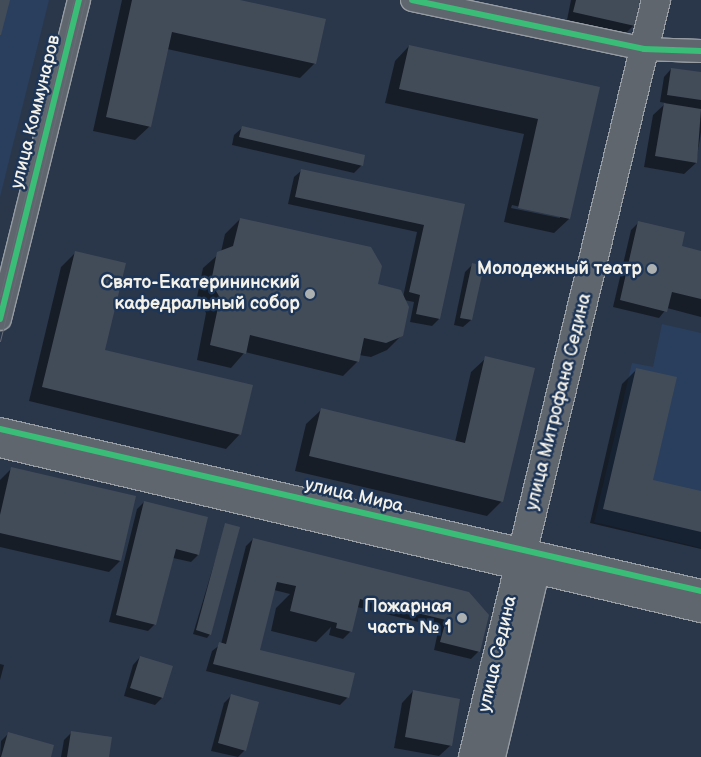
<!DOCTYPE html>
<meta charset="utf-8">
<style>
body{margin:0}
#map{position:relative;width:701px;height:757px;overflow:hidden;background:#2a374a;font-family:"Balsamiq Sans",sans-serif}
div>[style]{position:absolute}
.built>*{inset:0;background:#2a3f5d}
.shadow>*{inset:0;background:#0007}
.building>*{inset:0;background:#424c59}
.roads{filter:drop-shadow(1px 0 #979ca3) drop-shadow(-1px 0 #979ca3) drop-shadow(0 1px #979ca3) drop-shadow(0 -1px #979ca3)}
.minor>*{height:22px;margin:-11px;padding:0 11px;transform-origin:11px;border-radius:11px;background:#60666e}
.major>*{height:28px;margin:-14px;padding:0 14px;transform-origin:14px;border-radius:14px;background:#60666e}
.tram>*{height:1px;margin:-0.5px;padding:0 0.5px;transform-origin:0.5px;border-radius:0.5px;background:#666d76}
.cycleway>*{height:6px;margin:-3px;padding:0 3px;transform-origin:3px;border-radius:3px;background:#3abd76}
.dots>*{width:14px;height:14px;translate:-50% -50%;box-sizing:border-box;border:2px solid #1d3557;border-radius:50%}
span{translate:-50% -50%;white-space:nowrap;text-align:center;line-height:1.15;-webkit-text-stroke:5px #1d3557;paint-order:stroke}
.street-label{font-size:18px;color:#f4f1e8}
.poi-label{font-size:18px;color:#f4f1e8;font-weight:700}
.right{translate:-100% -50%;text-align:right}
</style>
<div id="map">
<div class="built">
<div style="clip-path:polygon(0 0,49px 0,0 197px)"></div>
<div style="clip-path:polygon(662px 324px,701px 333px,701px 548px,594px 522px,632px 363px,653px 367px)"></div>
</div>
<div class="shadow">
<div style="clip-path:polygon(122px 0,235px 0,315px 63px,300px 78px,167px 49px,150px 126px,135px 140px,93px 131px)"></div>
<div style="clip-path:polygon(571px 0,639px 0,634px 25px,626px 33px,567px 20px)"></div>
<div style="clip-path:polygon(evenodd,409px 46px,598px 88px,569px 219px,554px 233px,504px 222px,524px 134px,385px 103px,395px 61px,409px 46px,512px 205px,560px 216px,560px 218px,511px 208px,512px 205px)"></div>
<div style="clip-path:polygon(671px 69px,701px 74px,701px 132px,696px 163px,684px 174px,644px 167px,653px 115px,666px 103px,660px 102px,664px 77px)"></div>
<div style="clip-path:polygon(242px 128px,362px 165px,354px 173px,232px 145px,234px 135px)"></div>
<div style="clip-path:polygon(302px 170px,464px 205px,439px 319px,432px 326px,410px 322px,414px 302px,404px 300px,402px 335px,387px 350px,371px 357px,359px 355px,358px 361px,343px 376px,245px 352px,231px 368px,197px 360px,206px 313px,197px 297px,203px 268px,221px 252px,225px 234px,240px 219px,403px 297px,417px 232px,288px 204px,294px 177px)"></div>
<div style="clip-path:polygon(638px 223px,681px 247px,701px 252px,701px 317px,667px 308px,659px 318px,613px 307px,631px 230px)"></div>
<div style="clip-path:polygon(76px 252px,103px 350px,240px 434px,226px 449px,29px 401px,61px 267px)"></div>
<div style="clip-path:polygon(473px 264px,471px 320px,463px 327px,454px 325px,465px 272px)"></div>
<div style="clip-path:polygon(486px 358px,533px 369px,501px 502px,487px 516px,295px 471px,306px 424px,321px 410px,455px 442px,471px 372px)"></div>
<div style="clip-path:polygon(637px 369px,651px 481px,701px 493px,701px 549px,590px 523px,622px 384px)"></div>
<div style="clip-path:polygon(11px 469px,135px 497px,120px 561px,109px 572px,0 547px,0 480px)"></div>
<div style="clip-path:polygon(144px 502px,198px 555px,191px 562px,173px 558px,155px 624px,148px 631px,109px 622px,137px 509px)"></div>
<div style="clip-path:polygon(226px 524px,210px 634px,207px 638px,193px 634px)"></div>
<div style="clip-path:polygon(253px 539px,468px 593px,479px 651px,471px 659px,434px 650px,439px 627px,357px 607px,351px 631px,343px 639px,329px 635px,331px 627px,316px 642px,271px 631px,276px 608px,290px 594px,274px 590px,259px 651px,348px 697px,340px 705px,206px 671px,212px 651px,221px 644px,246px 546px)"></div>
<div style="clip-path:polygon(140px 657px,162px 698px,155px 705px,124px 696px,133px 665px)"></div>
<div style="clip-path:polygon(0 664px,4px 665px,0 680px)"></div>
<div style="clip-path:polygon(413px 691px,451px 745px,439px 756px,394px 748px,402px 703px)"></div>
<div style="clip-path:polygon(231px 696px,245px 750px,238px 757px,211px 751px,224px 703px)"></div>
<div style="clip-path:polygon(71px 733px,108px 757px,61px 757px,64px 740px)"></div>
<div style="clip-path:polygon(8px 734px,50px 757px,0 757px,1px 741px)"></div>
</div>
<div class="building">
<div style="clip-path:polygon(0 0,10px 0,1px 35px,0 35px)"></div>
<div style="clip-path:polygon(132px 0,240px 0,326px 19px,316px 64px,172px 32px,151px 127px,106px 117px)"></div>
<div style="clip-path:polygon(576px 0,640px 0,635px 26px,573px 12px)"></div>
<div style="clip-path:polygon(409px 45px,600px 87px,570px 219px,518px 208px,538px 119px,399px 89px)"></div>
<div style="clip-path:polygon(671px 68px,701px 72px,701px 100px,667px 95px)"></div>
<div style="clip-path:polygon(664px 103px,701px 109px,697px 163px,655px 156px)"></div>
<div style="clip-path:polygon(242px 126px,365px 155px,363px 166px,239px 137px)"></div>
<div style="clip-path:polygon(301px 169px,465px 204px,440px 319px,416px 314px,420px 295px,409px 292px,424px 225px,295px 197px)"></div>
<div style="clip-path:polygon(240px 218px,371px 247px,382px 266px,378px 284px,401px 290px,409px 307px,403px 336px,386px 343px,364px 338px,359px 362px,250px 335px,246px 354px,210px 345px,220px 298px,211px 282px,217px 252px,233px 246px)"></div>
<div style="clip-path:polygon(638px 221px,685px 232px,682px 246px,701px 251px,701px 299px,672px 292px,667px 312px,620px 300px)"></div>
<div style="clip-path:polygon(75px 251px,126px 263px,105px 350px,253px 385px,241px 435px,42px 387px)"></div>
<div style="clip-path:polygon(472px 263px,484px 266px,472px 320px,460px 318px)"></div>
<div style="clip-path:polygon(485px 356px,535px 368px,503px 502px,309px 456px,321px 408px,465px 443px)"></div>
<div style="clip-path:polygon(636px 368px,677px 377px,653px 480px,701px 491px,701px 532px,603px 509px)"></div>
<div style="clip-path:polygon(11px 467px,136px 496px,121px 561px,0 533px,0 515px)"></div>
<div style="clip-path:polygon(144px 501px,208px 517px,199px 555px,176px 549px,156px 625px,116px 615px)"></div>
<div style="clip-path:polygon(225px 523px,240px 527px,211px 635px,196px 630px)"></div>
<div style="clip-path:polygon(253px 538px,469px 592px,489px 615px,480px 652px,440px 642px,446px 620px,360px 599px,352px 632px,336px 628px,337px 623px,290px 611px,296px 586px,277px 582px,260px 650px,355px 673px,349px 698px,213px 664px,219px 642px,226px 644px)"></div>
<div style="clip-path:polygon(140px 656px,173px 666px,163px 698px,130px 688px)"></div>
<div style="clip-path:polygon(413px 690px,460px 699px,452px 746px,405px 737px)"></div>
<div style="clip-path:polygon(231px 694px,259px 702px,246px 751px,218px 743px)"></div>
<div style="clip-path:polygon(71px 731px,112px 737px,109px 757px,67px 757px)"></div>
<div style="clip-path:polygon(8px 732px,54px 745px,51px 757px,1px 757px)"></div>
</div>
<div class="roads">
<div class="minor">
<div style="left:412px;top:0;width:237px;rotate:11.9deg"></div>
<div style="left:644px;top:49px;width:57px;rotate:2deg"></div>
<div style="left:0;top:319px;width:329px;rotate:-76.1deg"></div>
<div style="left:0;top:429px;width:719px;rotate:13.01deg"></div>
<div style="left:494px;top:757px;width:208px;rotate:-76.6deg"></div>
</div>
<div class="major">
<div style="left:0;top:443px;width:720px;rotate:13.25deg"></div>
<div style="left:473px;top:757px;width:779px;rotate:-76.41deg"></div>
</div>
</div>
<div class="tram">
<div style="left:0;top:296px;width:305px;rotate:-76deg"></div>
<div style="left:0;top:341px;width:351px;rotate:-76deg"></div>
</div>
<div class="cycleway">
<div style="left:412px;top:0;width:237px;rotate:11.9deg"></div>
<div style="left:644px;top:49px;width:57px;rotate:2deg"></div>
<div style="left:0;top:319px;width:329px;rotate:-76.1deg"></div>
<div style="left:0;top:429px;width:719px;rotate:13.01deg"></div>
</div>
<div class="dots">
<div style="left:652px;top:269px;background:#adb0b1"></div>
<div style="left:310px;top:294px;background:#adb0b1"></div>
<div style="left:462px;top:618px;background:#adb0b1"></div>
</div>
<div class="street-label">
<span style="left:36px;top:112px;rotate:-76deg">улица Коммунаров</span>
<span style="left:559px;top:402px;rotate:-76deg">улица Митрофана Седина</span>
<span style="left:354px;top:496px;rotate:13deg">улица Мира</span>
<span style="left:498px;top:654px;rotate:-77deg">улица Седина</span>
</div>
<div class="poi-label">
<span class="right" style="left:642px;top:269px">Молодежный театр</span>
<span class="right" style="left:300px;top:294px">Свято-Екатерининский<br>кафедральный собор</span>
<span class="right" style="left:452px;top:618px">Пожарная<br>часть № 1</span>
</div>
</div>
